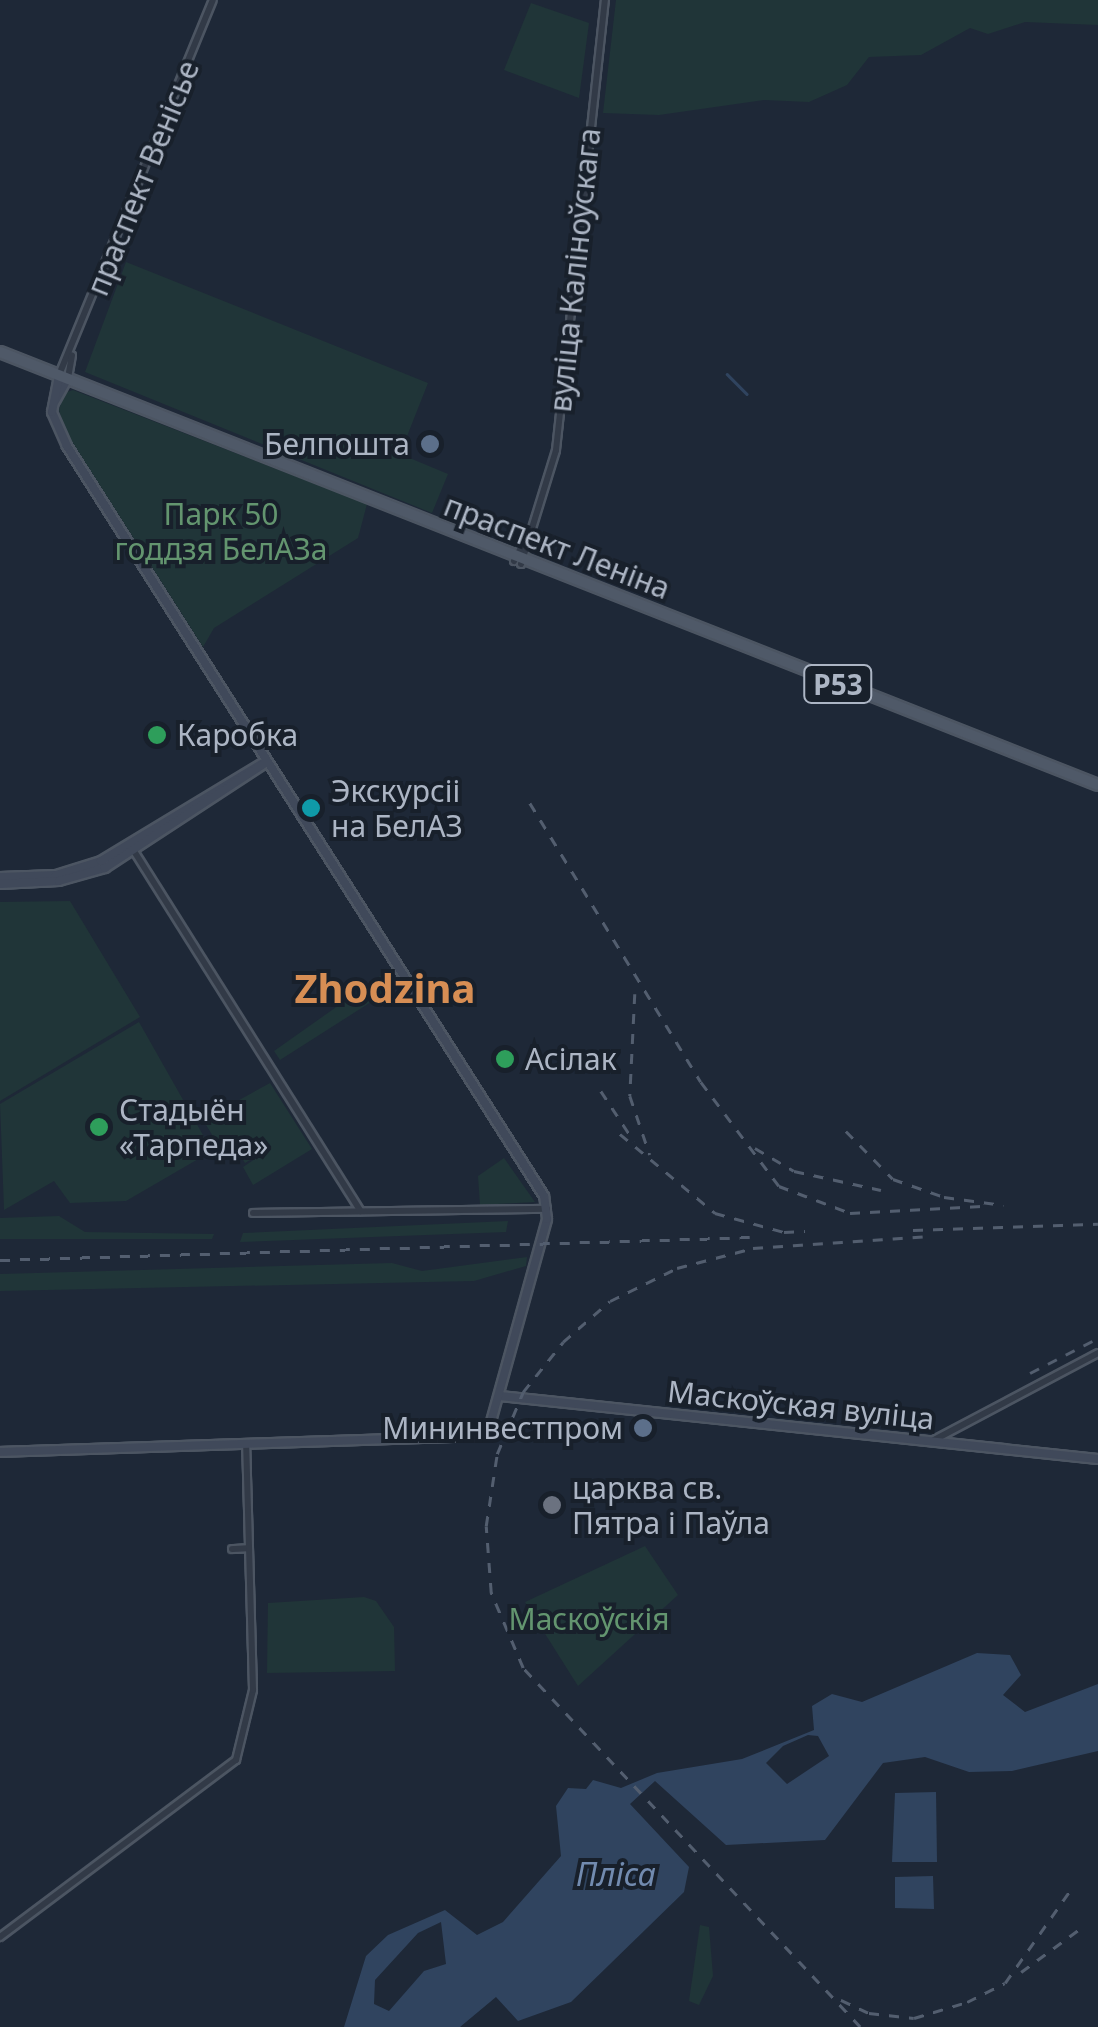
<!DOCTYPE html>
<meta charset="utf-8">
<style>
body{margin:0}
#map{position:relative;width:1098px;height:2027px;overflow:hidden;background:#1e2837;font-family:"Noto Sans",sans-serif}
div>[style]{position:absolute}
.green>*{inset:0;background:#203538}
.water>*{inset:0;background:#30445f}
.stream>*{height:2.5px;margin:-1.25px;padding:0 1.25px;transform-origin:1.25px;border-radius:1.25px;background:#30445f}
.roads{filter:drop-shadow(2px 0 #4c5562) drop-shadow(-2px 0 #4c5562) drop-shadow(0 2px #4c5562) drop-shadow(0 -2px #4c5562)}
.tertiary>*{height:6px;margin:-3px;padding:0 3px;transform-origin:3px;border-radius:3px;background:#323a47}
.secondary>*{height:8px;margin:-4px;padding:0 4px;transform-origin:4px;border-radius:4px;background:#40495a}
.primary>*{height:10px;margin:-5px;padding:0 5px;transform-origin:5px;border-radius:5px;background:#4f5968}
.rail>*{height:2.5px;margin-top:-1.25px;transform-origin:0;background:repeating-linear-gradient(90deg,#535e6f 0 10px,transparent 0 20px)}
.dots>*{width:28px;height:28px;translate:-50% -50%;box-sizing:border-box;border:5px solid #18202b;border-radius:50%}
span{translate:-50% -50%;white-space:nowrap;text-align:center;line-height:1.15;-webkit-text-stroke:8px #18202b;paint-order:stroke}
.shield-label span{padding:2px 8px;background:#18202b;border:2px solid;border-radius:8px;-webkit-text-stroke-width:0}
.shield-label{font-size:28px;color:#acb5c4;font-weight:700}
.street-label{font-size:30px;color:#acb5c4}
.poi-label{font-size:30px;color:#acb5c4}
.right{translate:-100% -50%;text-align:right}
.left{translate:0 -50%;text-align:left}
.park-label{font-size:30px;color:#63956f}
.water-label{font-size:32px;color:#728baf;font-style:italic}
.district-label{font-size:40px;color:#d78e54;font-weight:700}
</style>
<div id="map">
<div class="green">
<div style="clip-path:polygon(616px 0,1098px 0,1098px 25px,1025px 22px,988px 34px,970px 28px,921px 55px,869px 57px,847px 85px,809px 102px,764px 100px,659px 115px,603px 113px)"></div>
<div style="clip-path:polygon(531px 3px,589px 23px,579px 98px,504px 70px)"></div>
<div style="clip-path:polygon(126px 262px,428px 383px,400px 454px,448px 474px,432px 513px,85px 372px)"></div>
<div style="clip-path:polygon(73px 390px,367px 504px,358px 538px,214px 628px,203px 647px,64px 429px,59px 410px,64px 393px)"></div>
<div style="clip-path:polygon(70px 901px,140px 1017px,0 1101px,0 902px)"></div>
<div style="clip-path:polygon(383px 974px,393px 988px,280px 1060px,274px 1051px)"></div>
<div style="clip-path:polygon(139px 1022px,212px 1151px,126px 1201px,70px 1203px,54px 1181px,4px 1210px,0 1104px)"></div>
<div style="clip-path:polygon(270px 1083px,312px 1149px,253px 1185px,243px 1167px,268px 1150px,245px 1163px,236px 1149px,225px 1156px,203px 1120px)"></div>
<div style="clip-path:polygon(504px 1158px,535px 1202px,480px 1205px,478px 1176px)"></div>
<div style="clip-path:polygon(59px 1216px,85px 1232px,214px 1234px,212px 1239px,0 1239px,0 1218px)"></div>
<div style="clip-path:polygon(508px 1221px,506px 1232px,240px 1242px,243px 1233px)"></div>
<div style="clip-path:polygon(527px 1257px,526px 1266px,474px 1281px,0 1291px,0 1274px,392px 1263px,422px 1271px)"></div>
<div style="clip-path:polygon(645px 1546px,678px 1595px,578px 1686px,525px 1602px)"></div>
<div style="clip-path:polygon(364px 1597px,376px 1601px,394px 1627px,395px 1671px,267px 1673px,268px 1603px)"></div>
<div style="clip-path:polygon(700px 1925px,709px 1927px,713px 1976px,699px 2005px,689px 2001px)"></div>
</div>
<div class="water">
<div style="clip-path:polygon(evenodd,977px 1653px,1010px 1655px,1021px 1675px,1003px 1695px,1025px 1712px,1098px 1684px,1098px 1751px,1012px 1771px,969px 1772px,925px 1757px,883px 1763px,825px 1840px,726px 1845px,655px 1781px,630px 1804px,689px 1867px,684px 1892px,571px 2002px,518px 2021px,496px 1997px,460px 2027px,344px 2027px,366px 1956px,388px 1935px,445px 1910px,477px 1935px,503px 1922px,561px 1856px,556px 1806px,568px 1788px,586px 1789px,593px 1780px,621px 1788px,657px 1773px,742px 1759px,814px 1730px,812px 1706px,832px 1694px,862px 1702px,977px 1653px,808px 1735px,818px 1736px,829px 1756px,787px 1784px,766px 1763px,783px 1746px,808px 1735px,977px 1653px,441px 1922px,446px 1964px,424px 1971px,389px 2011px,374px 2004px,375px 1980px,418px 1933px,441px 1922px)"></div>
<div style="clip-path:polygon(936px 1792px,937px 1862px,892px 1862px,895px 1793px)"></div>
<div style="clip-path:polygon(933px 1876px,934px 1909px,895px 1908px,895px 1877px)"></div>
</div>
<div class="stream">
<div style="left:727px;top:374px;width:28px;rotate:45deg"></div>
</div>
<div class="roads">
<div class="tertiary">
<div style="left:59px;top:375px;width:405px;rotate:-67.7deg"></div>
<div style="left:68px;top:378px;width:23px;rotate:-80deg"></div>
<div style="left:514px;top:561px;width:26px;rotate:-62deg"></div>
<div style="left:521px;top:564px;width:119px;rotate:-72.9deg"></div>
<div style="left:556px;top:450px;width:453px;rotate:-83.8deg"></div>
<div style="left:132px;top:848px;width:429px;rotate:57.8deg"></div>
<div style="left:253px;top:1213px;width:294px;rotate:-0.8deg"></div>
<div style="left:934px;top:1440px;width:186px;rotate:-27.9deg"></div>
<div style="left:232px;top:1549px;width:17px;rotate:-3deg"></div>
<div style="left:0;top:1937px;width:295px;rotate:-36.9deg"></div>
<div style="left:236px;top:1760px;width:72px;rotate:-76.3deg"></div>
<div style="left:253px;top:1690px;width:244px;rotate:-91.6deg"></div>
</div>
<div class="secondary">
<div style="left:55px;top:401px;width:26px;rotate:-61deg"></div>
<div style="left:0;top:877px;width:56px;rotate:-2deg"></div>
<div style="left:56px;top:875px;width:47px;rotate:-17.3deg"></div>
<div style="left:101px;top:861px;width:189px;rotate:-31.2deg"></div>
<div style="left:0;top:884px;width:59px;rotate:-2.9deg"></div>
<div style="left:59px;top:881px;width:48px;rotate:-15.8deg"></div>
<div style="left:105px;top:868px;width:194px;rotate:-33.2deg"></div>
<div style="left:500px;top:1396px;width:601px;rotate:6.01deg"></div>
<div style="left:0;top:1452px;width:487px;rotate:-1.9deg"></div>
<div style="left:487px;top:1436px;width:225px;rotate:-74.5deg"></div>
<div style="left:547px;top:1219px;width:23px;rotate:-97deg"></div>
<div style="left:544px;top:1196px;width:889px;rotate:-122.46deg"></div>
<div style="left:67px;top:446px;width:37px;rotate:-114deg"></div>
<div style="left:52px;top:412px;width:38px;rotate:-79deg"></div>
</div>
<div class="primary">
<div style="left:0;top:352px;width:1180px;rotate:21.52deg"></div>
</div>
</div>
<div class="rail">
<div style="left:530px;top:803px;width:327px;rotate:58.5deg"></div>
<div style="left:701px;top:1082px;width:130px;rotate:53.1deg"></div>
<div style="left:779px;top:1186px;width:76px;rotate:20.8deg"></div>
<div style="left:850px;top:1213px;width:132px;rotate:-3deg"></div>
<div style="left:635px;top:994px;width:102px;rotate:92.8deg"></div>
<div style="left:630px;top:1096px;width:62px;rotate:71.3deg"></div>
<div style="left:601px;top:1091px;width:60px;rotate:56.6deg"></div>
<div style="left:846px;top:1131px;width:67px;rotate:45.6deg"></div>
<div style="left:893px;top:1179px;width:54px;rotate:19.4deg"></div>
<div style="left:944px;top:1197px;width:60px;rotate:7.7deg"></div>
<div style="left:620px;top:1134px;width:124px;rotate:39.7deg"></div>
<div style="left:715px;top:1213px;width:72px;rotate:15.4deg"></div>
<div style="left:784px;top:1232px;width:21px;rotate:-3deg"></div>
<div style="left:755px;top:1148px;width:45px;rotate:30.5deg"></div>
<div style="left:794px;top:1171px;width:89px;rotate:12.3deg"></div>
<div style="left:913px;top:1230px;width:185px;rotate:-1.9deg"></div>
<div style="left:0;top:1260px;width:758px;rotate:-1.74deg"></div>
<div style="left:1030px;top:1373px;width:76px;rotate:-27.2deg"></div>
<div style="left:1021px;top:1972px;width:79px;rotate:-36.3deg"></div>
<div style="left:841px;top:2000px;width:31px;rotate:25deg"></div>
<div style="left:869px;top:2013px;width:45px;rotate:6.3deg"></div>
<div style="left:914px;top:2018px;width:55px;rotate:-16.8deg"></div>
<div style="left:967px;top:2002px;width:42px;rotate:-26.6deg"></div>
<div style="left:1005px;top:1983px;width:111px;rotate:-54.9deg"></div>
<div style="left:860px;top:2027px;width:492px;rotate:-133.2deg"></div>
<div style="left:523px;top:1668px;width:82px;rotate:-113.1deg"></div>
<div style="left:491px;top:1593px;width:67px;rotate:-94.3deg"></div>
<div style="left:486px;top:1526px;width:73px;rotate:-81.3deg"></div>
<div style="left:497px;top:1454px;width:67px;rotate:-67.2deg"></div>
<div style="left:523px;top:1392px;width:64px;rotate:-51.3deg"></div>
<div style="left:563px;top:1342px;width:62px;rotate:-41.1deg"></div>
<div style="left:610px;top:1301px;width:75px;rotate:-26.2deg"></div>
<div style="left:677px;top:1268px;width:79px;rotate:-14.7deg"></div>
<div style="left:753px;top:1248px;width:174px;rotate:-3.9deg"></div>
</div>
<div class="dots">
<div style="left:430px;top:444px;background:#5c6f8a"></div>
<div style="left:157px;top:735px;background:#2e9e5b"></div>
<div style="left:311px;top:808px;background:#0f9aa8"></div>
<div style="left:505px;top:1059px;background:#2e9e5b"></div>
<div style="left:99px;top:1127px;background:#2e9e5b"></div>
<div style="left:643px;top:1428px;background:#5c6f8a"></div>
<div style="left:552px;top:1505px;background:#6b7280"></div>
</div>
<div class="shield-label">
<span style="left:838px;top:684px">Р53</span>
</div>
<div class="street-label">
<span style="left:143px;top:178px;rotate:-68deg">праспект Венісье</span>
<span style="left:575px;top:270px;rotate:-84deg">вуліца Каліноўскага</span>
<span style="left:557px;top:547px;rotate:21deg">праспект Леніна</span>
<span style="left:801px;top:1405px;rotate:6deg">Маскоўская вуліца</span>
</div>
<div class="poi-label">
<span class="right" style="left:410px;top:444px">Белпошта</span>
<span class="left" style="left:177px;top:735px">Каробка</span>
<span class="left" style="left:331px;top:808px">Экскурсіі<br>на БелАЗ</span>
<span class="left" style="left:525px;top:1059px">Асілак</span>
<span class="left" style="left:119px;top:1127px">Стадыён<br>«Тарпеда»</span>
<span class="right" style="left:623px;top:1428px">Мининвестпром</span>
<span class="left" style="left:572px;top:1505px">царква св.<br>Пятра і Паўла</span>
</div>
<div class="park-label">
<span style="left:221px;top:531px">Парк 50<br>годдзя БелАЗа</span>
<span style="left:589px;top:1619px">Маскоўскія</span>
</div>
<div class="water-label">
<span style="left:616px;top:1874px">Пліса</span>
</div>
<div class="district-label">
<span style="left:385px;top:988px">Zhodzina</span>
</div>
</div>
